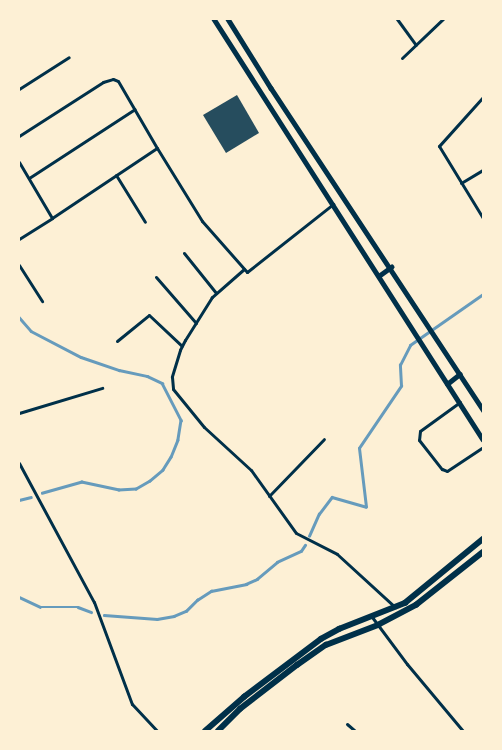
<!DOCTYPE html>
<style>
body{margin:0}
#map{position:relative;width:502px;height:750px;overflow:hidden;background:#fdf0d5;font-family:Ubuntu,sans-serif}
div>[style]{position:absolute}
.stream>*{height:2.5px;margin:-1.25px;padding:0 1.25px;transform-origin:1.25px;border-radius:1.25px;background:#669bbc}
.building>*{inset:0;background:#264d5e}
.minor>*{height:3px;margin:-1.5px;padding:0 1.5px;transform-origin:1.5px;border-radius:1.5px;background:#003049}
.secondary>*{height:4.5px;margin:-2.25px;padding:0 2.25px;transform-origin:2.25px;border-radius:2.25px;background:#003049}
.trunk>*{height:5.5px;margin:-2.75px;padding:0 2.75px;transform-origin:2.75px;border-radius:2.75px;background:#003049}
span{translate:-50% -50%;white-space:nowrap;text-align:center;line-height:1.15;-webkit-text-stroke:4px #fdf0d5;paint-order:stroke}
.frame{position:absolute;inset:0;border:20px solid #fdf0d5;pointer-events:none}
</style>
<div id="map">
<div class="stream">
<div style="left:19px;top:317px;width:18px;rotate:49deg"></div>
<div style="left:31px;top:331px;width:56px;rotate:27.5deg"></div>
<div style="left:81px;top:357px;width:40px;rotate:18.9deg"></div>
<div style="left:119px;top:370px;width:29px;rotate:12deg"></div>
<div style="left:147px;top:376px;width:17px;rotate:25deg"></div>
<div style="left:162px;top:383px;width:42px;rotate:62.8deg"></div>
<div style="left:181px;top:420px;width:20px;rotate:99deg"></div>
<div style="left:178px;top:440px;width:18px;rotate:112deg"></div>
<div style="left:171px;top:457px;width:15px;rotate:122deg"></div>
<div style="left:163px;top:470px;width:17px;rotate:140deg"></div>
<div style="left:150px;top:481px;width:16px;rotate:150deg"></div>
<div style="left:136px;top:489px;width:17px;rotate:177deg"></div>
<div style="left:119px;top:490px;width:38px;rotate:-168deg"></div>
<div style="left:82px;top:482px;width:41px;rotate:164.2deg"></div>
<div style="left:19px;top:500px;width:12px;rotate:-14deg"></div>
<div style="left:309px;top:536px;width:24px;rotate:-66deg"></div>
<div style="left:319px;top:514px;width:21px;rotate:-53deg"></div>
<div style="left:332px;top:497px;width:35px;rotate:16deg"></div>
<div style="left:366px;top:507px;width:59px;rotate:-96.8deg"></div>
<div style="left:359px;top:448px;width:75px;rotate:-55.9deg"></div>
<div style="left:401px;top:386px;width:21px;rotate:-93deg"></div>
<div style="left:400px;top:365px;width:22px;rotate:-63deg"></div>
<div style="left:410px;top:345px;width:89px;rotate:-34.9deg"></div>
<div style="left:19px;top:597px;width:23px;rotate:25deg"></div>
<div style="left:40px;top:607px;width:38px"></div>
<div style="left:78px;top:607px;width:14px;rotate:21deg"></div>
<div style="left:104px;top:615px;width:53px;rotate:4.3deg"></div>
<div style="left:157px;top:619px;width:17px;rotate:-10deg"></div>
<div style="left:174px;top:616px;width:13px;rotate:-23deg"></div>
<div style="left:186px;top:611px;width:16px;rotate:-45deg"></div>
<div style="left:197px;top:600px;width:17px;rotate:-33deg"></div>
<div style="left:211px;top:591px;width:36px;rotate:-11deg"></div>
<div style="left:246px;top:584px;width:12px;rotate:-24deg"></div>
<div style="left:257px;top:579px;width:26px;rotate:-40deg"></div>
<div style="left:277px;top:562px;width:26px;rotate:-25deg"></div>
<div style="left:301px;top:551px;width:7px;rotate:-56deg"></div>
</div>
<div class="building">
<div style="clip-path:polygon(237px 95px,259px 133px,226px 153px,203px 115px)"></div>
</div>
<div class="minor">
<div style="left:397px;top:19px;width:32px;rotate:54deg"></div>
<div style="left:402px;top:58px;width:57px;rotate:-43.6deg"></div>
<div style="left:19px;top:89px;width:59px;rotate:-32.6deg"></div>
<div style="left:483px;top:97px;width:66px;rotate:131.9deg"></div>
<div style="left:439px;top:146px;width:84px;rotate:58.6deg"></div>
<div style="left:19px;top:136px;width:100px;rotate:-32.7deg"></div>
<div style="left:103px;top:82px;width:10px;rotate:-17deg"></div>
<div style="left:113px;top:79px;width:5px;rotate:22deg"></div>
<div style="left:118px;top:81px;width:78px;rotate:59.8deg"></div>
<div style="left:19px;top:162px;width:65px;rotate:59.5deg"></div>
<div style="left:52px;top:218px;width:126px;rotate:-33.7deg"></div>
<div style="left:157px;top:148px;width:86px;rotate:58.3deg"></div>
<div style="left:202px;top:221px;width:68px;rotate:48.6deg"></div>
<div style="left:247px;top:272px;width:110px;rotate:-38.3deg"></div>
<div style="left:116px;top:175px;width:55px;rotate:58.3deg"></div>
<div style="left:29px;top:178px;width:126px;rotate:-33.1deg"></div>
<div style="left:461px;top:183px;width:26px;rotate:-31deg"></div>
<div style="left:19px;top:239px;width:39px;rotate:-32deg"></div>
<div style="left:184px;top:253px;width:51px;rotate:51.3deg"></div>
<div style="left:19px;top:265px;width:43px;rotate:57.4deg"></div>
<div style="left:244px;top:269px;width:43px;rotate:138.8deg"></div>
<div style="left:212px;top:297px;width:51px;rotate:122.1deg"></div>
<div style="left:185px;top:340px;width:11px;rotate:117deg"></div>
<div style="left:180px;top:350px;width:28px;rotate:107deg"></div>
<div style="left:172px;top:377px;width:12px;rotate:85deg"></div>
<div style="left:173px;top:389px;width:49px;rotate:50.8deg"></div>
<div style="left:204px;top:427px;width:64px;rotate:42.5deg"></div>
<div style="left:251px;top:470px;width:77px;rotate:54.5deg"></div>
<div style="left:296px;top:533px;width:46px;rotate:27.1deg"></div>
<div style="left:337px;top:554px;width:79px;rotate:42.4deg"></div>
<div style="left:156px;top:277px;width:61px;rotate:49deg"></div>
<div style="left:117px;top:341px;width:41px;rotate:-39.1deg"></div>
<div style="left:149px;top:315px;width:45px;rotate:43.2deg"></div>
<div style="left:460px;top:402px;width:49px;rotate:144.1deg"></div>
<div style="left:420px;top:431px;width:9px;rotate:96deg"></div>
<div style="left:419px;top:440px;width:37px;rotate:52deg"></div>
<div style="left:442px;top:469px;width:5px;rotate:22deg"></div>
<div style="left:447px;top:471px;width:43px;rotate:-33.7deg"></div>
<div style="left:19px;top:413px;width:87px;rotate:-16.8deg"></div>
<div style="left:19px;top:463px;width:158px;rotate:61.7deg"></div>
<div style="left:94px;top:602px;width:109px;rotate:69.6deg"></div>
<div style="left:132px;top:704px;width:37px;rotate:47deg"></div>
<div style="left:269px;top:496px;width:79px;rotate:-46deg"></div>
<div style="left:372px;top:617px;width:59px;rotate:53.3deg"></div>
<div style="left:407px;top:664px;width:87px;rotate:50.1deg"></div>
<div style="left:347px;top:724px;width:11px;rotate:41deg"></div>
</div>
<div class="secondary">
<div style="left:214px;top:19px;width:499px;rotate:57.4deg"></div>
<div style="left:228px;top:19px;width:81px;rotate:58.1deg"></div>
<div style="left:271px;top:88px;width:386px;rotate:56.6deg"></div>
<div style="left:380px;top:275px;width:14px;rotate:-36deg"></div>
<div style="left:447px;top:384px;width:16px;rotate:-38deg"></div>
</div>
<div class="trunk">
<div style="left:205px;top:731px;width:52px;rotate:-41.1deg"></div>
<div style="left:244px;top:697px;width:96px;rotate:-37deg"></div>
<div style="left:321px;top:639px;width:21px;rotate:-29deg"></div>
<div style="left:339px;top:629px;width:71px;rotate:-21.5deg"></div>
<div style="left:405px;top:603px;width:101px;rotate:-39.4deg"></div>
<div style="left:218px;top:731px;width:31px;rotate:-45deg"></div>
<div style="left:240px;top:709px;width:72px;rotate:-37.7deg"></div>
<div style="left:297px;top:665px;width:35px;rotate:-35deg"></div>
<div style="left:326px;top:645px;width:56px;rotate:-21deg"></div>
<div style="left:378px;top:625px;width:43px;rotate:-27.8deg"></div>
<div style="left:416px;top:605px;width:85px;rotate:-38.3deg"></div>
</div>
<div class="frame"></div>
</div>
